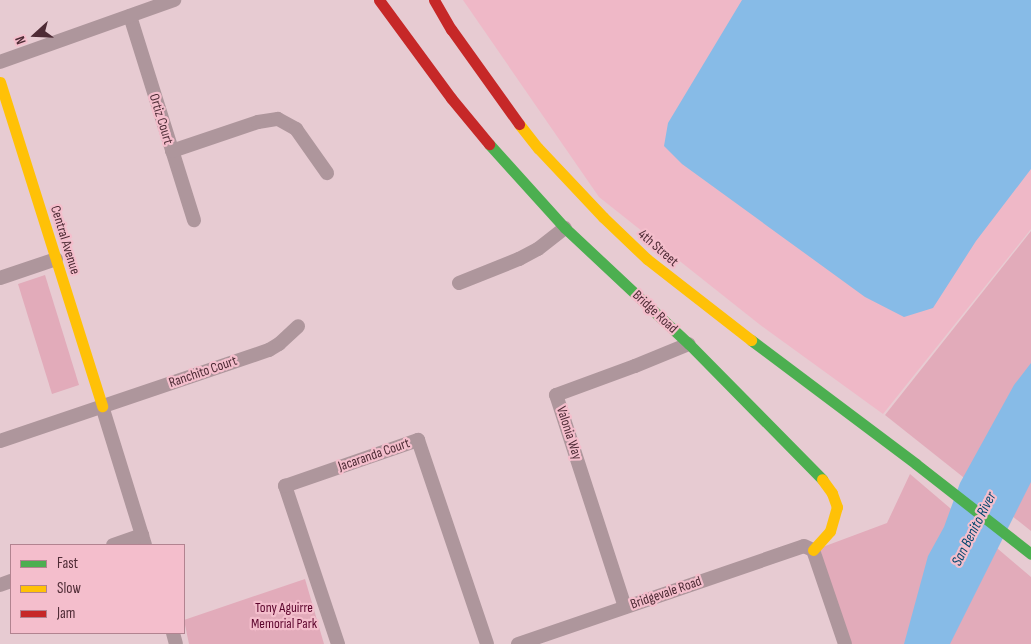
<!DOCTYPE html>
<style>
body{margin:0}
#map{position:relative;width:1031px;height:644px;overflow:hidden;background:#e7cbd2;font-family:"Sofia Sans Condensed",sans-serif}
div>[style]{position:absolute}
.built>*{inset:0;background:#efb8c7}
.green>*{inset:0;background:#e2abba}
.water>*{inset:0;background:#87bbe7}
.street>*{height:14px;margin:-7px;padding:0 7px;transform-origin:7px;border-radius:7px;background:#ae969c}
.fast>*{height:11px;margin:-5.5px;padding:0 5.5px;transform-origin:5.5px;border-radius:5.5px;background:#4caf50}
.slow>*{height:11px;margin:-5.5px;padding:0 5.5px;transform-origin:5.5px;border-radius:5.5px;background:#ffc107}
.jam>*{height:11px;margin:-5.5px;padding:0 5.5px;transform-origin:5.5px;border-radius:5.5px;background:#c62828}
span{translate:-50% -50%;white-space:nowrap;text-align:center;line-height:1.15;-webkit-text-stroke:4.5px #f4becc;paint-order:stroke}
.street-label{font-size:14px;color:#4e2b35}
.park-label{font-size:14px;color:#5d052d}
.water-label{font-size:15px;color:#00466d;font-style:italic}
.legend{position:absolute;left:10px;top:544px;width:175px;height:90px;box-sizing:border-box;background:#f4becc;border:1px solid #b28390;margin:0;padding:6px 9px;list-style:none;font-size:15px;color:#4e2b35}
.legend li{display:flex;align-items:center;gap:10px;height:25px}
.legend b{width:25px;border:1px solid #b28390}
.north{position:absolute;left:10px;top:10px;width:50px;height:50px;-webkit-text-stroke:4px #f4becc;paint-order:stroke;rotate:250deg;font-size:14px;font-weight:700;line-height:20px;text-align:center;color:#4e2b35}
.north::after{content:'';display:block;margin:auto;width:18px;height:22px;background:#4e2b35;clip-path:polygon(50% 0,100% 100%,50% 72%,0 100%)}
</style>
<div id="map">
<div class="built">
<div style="clip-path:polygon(463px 0,1031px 0,1031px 229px,883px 414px,759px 324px,599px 197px)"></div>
</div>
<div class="green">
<div style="clip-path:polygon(1031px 231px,1031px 531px,885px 415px)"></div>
<div style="clip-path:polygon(45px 275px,79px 385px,52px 394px,18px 284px)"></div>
<div style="clip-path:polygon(910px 474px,1031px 577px,1031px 644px,842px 644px,820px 548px,887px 523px)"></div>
<div style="clip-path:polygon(305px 579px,324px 644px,189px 644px,184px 620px)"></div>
</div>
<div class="water">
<div style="clip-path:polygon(742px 0,1031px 0,1031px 169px,976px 241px,933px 308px,904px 317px,865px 297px,682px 164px,664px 146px,668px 123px)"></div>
<div style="clip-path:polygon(1031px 363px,1031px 482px,950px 644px,904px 644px,928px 556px,944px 527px,960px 483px,1014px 385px)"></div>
</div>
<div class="street">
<div style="left:130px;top:16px;width:214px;rotate:72.6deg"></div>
<div style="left:0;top:62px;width:185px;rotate:-19.6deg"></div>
<div style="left:172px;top:151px;width:91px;rotate:-18.6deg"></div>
<div style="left:258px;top:122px;width:20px;rotate:-9deg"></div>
<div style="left:278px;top:119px;width:21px;rotate:29deg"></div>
<div style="left:296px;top:129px;width:54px;rotate:54.8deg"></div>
<div style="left:0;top:278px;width:59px;rotate:-18.7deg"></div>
<div style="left:459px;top:283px;width:65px;rotate:-21.8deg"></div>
<div style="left:519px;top:259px;width:21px;rotate:-28deg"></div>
<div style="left:538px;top:249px;width:34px;rotate:-38deg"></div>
<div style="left:102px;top:406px;width:145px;rotate:72.8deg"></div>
<div style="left:0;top:441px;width:284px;rotate:-18.7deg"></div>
<div style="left:269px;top:350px;width:12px;rotate:-31deg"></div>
<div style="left:279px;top:344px;width:26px;rotate:-43deg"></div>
<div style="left:113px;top:545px;width:31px;rotate:-19deg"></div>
<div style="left:0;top:585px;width:12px;rotate:-20deg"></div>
<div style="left:625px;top:607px;width:223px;rotate:-108deg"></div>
<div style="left:556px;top:395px;width:84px;rotate:-20.2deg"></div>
<div style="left:635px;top:366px;width:58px;rotate:-22.2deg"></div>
<div style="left:173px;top:633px;width:11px;rotate:75deg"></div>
<div style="left:338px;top:644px;width:167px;rotate:-108.5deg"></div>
<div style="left:285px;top:486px;width:141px;rotate:-19.1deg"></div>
<div style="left:418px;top:440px;width:215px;rotate:71.3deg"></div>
<div style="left:518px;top:644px;width:302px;rotate:-18.9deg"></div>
<div style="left:804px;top:546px;width:10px;rotate:24deg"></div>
<div style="left:813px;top:550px;width:99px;rotate:71.2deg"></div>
</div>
<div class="fast">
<div style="left:489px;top:144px;width:113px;rotate:47.9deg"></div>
<div style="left:565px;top:228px;width:170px;rotate:43.1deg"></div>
<div style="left:689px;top:344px;width:190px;rotate:45.4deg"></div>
<div style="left:751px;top:340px;width:206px;rotate:36.9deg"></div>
<div style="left:916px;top:464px;width:146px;rotate:38deg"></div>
</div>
<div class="slow">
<div style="left:0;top:82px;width:340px;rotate:72.5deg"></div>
<div style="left:519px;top:124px;width:31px;rotate:52deg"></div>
<div style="left:538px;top:148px;width:95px;rotate:46.7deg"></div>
<div style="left:603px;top:217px;width:61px;rotate:43.7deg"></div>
<div style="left:647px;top:259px;width:132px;rotate:37.9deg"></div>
<div style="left:813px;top:550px;width:25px;rotate:-48deg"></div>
<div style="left:830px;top:531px;width:25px;rotate:-74deg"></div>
<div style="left:837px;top:507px;width:15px;rotate:-110deg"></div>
<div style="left:832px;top:493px;width:17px;rotate:-126deg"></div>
</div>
<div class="jam">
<div style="left:379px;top:0;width:122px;rotate:53.7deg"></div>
<div style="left:451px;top:98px;width:60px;rotate:50.4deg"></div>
<div style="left:434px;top:0;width:34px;rotate:60deg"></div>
<div style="left:451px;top:29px;width:117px;rotate:54.4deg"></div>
</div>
<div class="street-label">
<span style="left:161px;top:119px;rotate:73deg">Ortiz Court</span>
<span style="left:65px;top:240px;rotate:73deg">Central Avenue</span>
<span style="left:658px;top:248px;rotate:41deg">4th Street</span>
<span style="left:655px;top:312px;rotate:43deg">Bridge Road</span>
<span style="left:203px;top:372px;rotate:-19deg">Ranchito Court</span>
<span style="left:569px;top:433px;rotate:72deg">Valonia Way</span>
<span style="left:374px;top:455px;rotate:-19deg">Jacaranda Court</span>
<span style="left:666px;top:593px;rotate:-19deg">Bridgevale Road</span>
</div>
<div class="park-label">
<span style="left:284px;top:616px">Tony Aguirre<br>Memorial Park</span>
</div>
<div class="water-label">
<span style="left:974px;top:529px;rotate:-63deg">San Benito River</span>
</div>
<ul class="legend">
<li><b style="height:6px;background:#4caf50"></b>Fast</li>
<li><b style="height:6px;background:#ffc107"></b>Slow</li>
<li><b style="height:6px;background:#c62828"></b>Jam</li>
</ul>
<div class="north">N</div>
</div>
